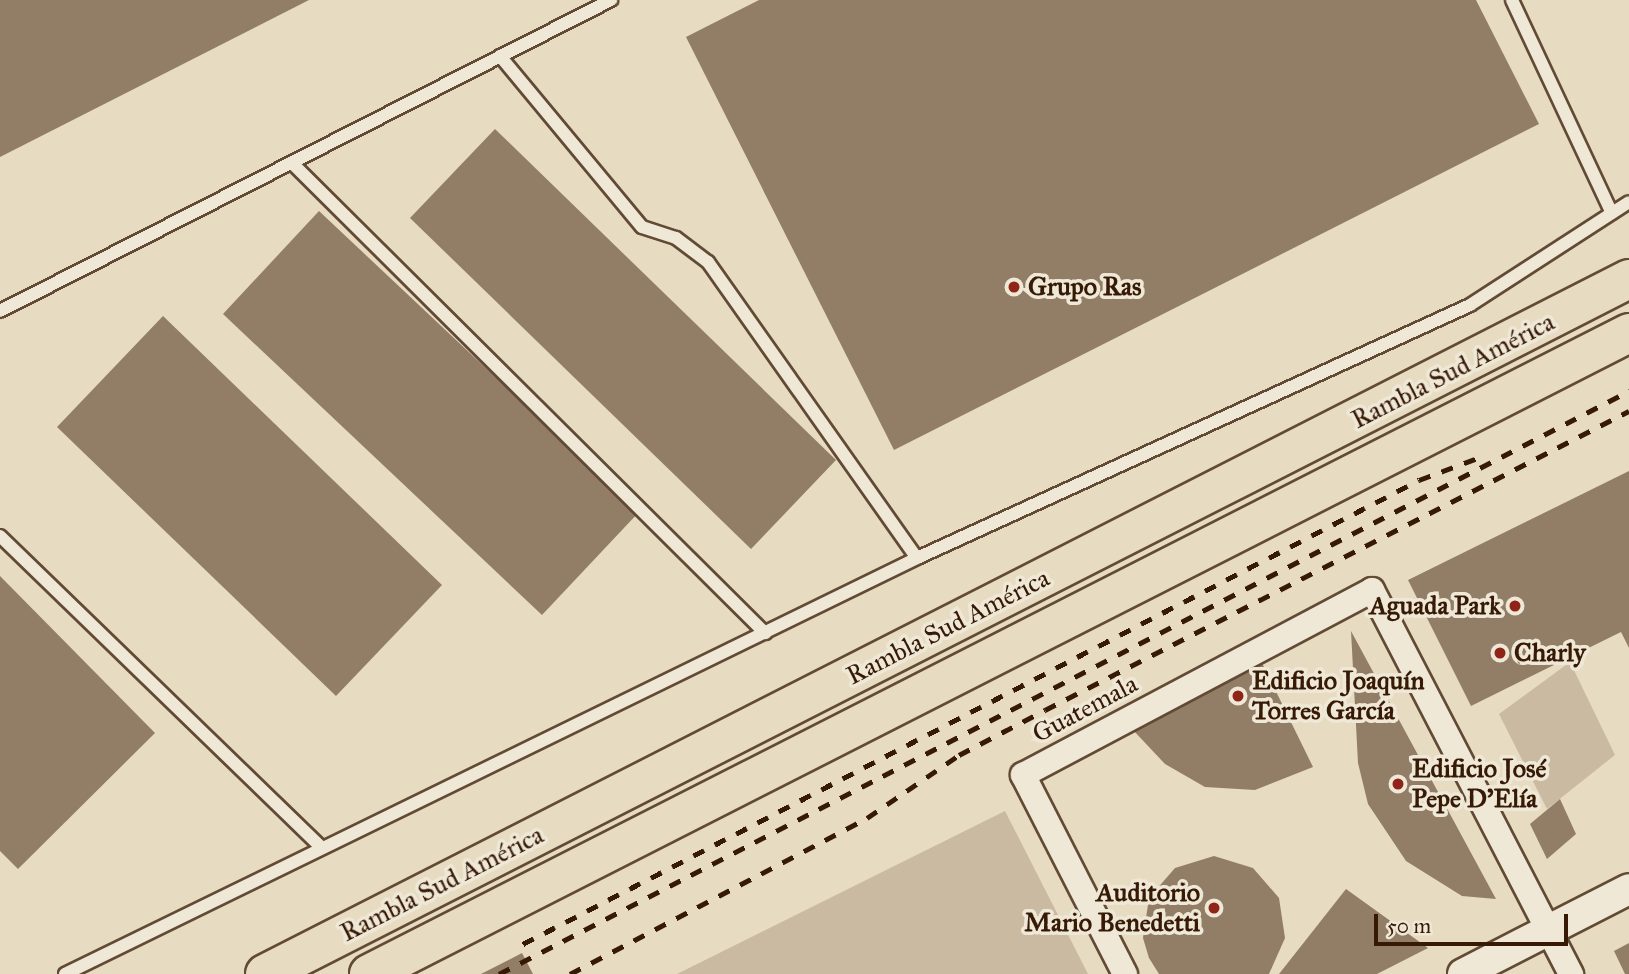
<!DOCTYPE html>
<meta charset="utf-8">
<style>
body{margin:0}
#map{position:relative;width:1629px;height:974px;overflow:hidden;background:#e7dbc1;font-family:"IM FELL Great Primer",serif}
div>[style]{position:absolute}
.green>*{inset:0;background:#c9baa1}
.building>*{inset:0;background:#927e67}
.roads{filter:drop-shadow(2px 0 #624a35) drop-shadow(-2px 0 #624a35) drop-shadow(0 2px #624a35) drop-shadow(0 -2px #624a35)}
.service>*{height:12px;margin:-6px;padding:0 6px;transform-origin:6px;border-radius:6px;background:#efe8d7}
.minor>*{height:24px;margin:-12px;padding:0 12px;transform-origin:12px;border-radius:12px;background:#efe8d7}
.tertiary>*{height:30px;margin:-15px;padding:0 15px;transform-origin:15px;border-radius:15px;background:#efe8d7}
.primary>*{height:38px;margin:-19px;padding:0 19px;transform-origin:19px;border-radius:19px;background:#e7dbc1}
.rail>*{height:5px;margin-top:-2.5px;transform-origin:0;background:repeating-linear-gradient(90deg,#361a06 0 12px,transparent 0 24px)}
.dots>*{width:19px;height:19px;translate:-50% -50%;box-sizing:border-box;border:4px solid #efe8d7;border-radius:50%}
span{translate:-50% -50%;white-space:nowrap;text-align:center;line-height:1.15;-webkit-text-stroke:7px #efe8d7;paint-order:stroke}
.poi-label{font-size:26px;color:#361a06;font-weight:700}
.left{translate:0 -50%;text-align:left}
.right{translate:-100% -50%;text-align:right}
.street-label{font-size:26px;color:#361a06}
.scale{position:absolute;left:1374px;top:914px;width:194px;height:32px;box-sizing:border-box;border:4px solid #361a06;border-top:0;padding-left:9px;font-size:21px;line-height:24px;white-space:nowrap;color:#361a06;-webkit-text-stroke:5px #efe8d7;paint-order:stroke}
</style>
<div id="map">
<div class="green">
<div style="clip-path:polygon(1570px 662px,1615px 755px,1547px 809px,1499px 714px)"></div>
<div style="clip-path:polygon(1005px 811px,1088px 974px,677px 974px)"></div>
</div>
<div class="building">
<div style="clip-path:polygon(0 0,309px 0,0 157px)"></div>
<div style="clip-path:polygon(759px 0,1476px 0,1539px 124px,894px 450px,686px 37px)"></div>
<div style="clip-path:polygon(495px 129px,836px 460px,751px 549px,410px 218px)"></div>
<div style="clip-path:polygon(319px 211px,639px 512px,542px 615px,223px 314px)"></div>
<div style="clip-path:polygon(163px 316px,442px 585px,336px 696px,57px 427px)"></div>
<div style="clip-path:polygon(1629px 471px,1629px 648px,1621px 632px,1471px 706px,1408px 580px)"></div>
<div style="clip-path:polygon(0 576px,155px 733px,18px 869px,0 851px)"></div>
<div style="clip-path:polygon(1351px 631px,1398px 718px,1496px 899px,1462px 896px,1406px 861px,1368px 804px,1358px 763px)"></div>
<div style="clip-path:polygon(1262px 663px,1313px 767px,1255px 790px,1205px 787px,1165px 764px,1133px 730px)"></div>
<div style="clip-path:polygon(1560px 799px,1576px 834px,1547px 859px,1530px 824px)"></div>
<div style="clip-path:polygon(1214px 856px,1253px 868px,1279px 898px,1285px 938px,1269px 974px,1159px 974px,1149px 958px,1143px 938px,1149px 898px,1175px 868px)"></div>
<div style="clip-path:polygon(1346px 889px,1428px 948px,1377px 974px,1279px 974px)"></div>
<div style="clip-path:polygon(1629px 943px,1629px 974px,1625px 974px,1614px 951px)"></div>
<div style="clip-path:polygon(522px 953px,533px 974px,481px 974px)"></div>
</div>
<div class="roads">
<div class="service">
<div style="left:1512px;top:0;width:235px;rotate:64.9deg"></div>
<div style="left:500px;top:56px;width:222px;rotate:50.3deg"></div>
<div style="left:642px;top:227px;width:36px;rotate:18deg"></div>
<div style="left:676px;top:238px;width:40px;rotate:37deg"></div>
<div style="left:708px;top:262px;width:362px;rotate:54.8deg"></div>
<div style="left:295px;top:166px;width:663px;rotate:44.82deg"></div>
<div style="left:0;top:311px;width:686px;rotate:-26.98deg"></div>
<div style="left:0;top:536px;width:446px;rotate:44.1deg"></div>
<div style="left:65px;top:974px;width:948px;rotate:-26.02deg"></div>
<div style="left:917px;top:558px;width:608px;rotate:-24.58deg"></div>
<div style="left:1470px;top:305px;width:189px;rotate:-32.9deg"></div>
</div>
<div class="minor">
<div style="left:1125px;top:974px;width:224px;rotate:-117.1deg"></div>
<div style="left:1023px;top:775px;width:395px;rotate:-27.9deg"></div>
<div style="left:1372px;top:590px;width:433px;rotate:62.6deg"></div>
</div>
<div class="tertiary">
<div style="left:1463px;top:974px;width:186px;rotate:-27.1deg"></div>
</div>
<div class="primary">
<div style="left:265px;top:974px;width:1531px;rotate:-27deg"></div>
<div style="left:369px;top:974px;width:1414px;rotate:-26.96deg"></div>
</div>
</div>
<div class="rail">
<div style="left:523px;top:944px;width:1009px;rotate:-27.38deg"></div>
<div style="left:1419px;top:480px;width:68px;rotate:-20.6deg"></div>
<div style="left:499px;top:974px;width:1272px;rotate:-27.29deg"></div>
<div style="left:570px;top:974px;width:335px;rotate:-27.7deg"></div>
<div style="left:867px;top:818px;width:112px;rotate:-34.4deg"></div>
<div style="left:959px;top:755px;width:97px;rotate:-27.6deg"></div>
<div style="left:1045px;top:710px;width:656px;rotate:-27.11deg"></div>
</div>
<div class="dots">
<div style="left:1014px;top:287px;background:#8f2418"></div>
<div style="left:1515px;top:606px;background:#8f2418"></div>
<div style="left:1500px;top:653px;background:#8f2418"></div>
<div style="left:1238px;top:696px;background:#8f2418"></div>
<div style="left:1398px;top:784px;background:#8f2418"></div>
<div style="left:1214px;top:908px;background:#8f2418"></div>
</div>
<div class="poi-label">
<span class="left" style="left:1028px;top:287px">Grupo Ras</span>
<span class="right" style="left:1501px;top:606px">Aguada Park</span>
<span class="left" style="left:1514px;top:653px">Charly</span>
<span class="left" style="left:1252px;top:696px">Edificio Joaquín<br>Torres García</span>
<span class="left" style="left:1412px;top:784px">Edificio José<br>Pepe D'Elía</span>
<span class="right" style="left:1200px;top:908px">Auditorio<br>Mario Benedetti</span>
</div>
<div class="street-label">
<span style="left:1453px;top:371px;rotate:-27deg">Rambla Sud América</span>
<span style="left:948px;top:627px;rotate:-27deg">Rambla Sud América</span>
<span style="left:1085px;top:709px;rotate:-28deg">Guatemala</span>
<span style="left:442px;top:884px;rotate:-27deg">Rambla Sud América</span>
</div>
<div class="scale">50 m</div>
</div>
